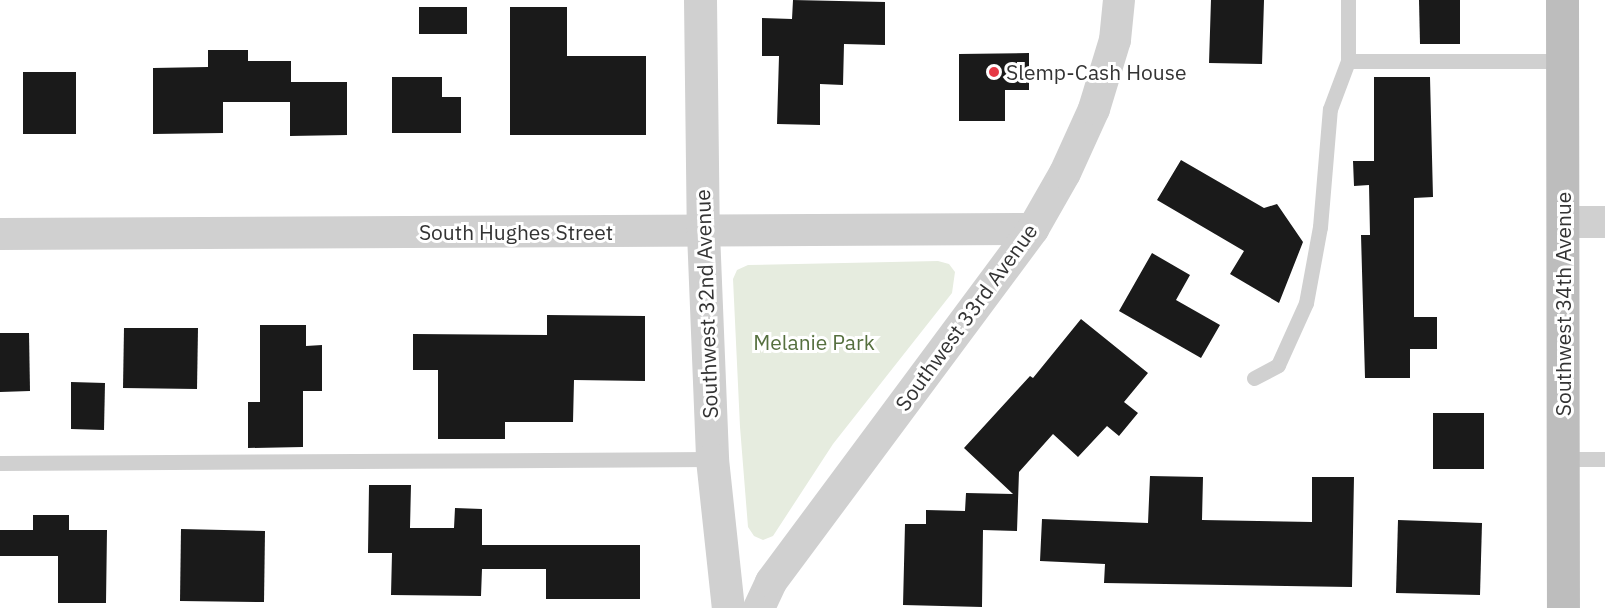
<!DOCTYPE html>
<style>
body{margin:0}
#map{position:relative;width:1605px;height:608px;overflow:hidden;background:#fff;font-family:"IBM Plex Sans",sans-serif}
div>[style]{position:absolute}
.green>*{inset:0;background:#e6ecdf}
.building>*{inset:0;background:#1a1a1a}
.service>*{height:15px;margin:-7.5px;padding:0 7.5px;transform-origin:7.5px;border-radius:7.5px;background:#d0d0d0}
.minor>*{height:32px;margin:-16px;padding:0 16px;transform-origin:16px;border-radius:16px;background:#d0d0d0}
.tertiary>*{height:33px;margin:-16.5px;padding:0 16.5px;transform-origin:16.5px;border-radius:16.5px;background:#d0d0d0}
.secondary>*{height:33px;margin:-16.5px;padding:0 16.5px;transform-origin:16.5px;border-radius:16.5px;background:#bdbdbd}
.dots>*{width:16px;height:16px;translate:-50% -50%;box-sizing:border-box;border:3px solid #fff;border-radius:50%}
span{translate:-50% -50%;white-space:nowrap;text-align:center;line-height:1.15;-webkit-text-stroke:6px #fff;paint-order:stroke}
.poi-label{font-size:21px;color:#333}
.left{translate:0 -50%;text-align:left}
.street-label{font-size:21px;color:#333}
.park-label{font-size:21px;color:#56703f}
</style>
<div id="map">
<div class="green">
<div style="clip-path:polygon(938px 261px,949px 264px,955px 272px,952px 293px,833px 444px,773px 536px,763px 540px,754px 536px,748px 527px,740px 427px,733px 279px,737px 270px,748px 265px)"></div>
</div>
<div class="building">
<div style="clip-path:polygon(793px 0,885px 2px,885px 45px,844px 44px,843px 85px,820px 84px,820px 125px,777px 124px,779px 56px,762px 56px,762px 18px,792px 19px)"></div>
<div style="clip-path:polygon(1211px 0,1264px 0,1262px 64px,1209px 63px)"></div>
<div style="clip-path:polygon(1419px 0,1460px 0,1460px 44px,1420px 44px)"></div>
<div style="clip-path:polygon(419px 7px,467px 7px,467px 34px,419px 34px)"></div>
<div style="clip-path:polygon(510px 7px,567px 7px,567px 56px,646px 56px,646px 135px,510px 135px)"></div>
<div style="clip-path:polygon(208px 50px,248px 50px,248px 61px,291px 61px,291px 82px,347px 82px,347px 135px,290px 136px,290px 102px,223px 102px,223px 133px,153px 134px,153px 68px,208px 67px)"></div>
<div style="clip-path:polygon(1029px 53px,1029px 90px,1005px 90px,1005px 121px,959px 121px,959px 54px)"></div>
<div style="clip-path:polygon(23px 72px,76px 72px,76px 134px,23px 134px)"></div>
<div style="clip-path:polygon(392px 77px,442px 77px,442px 97px,461px 97px,461px 133px,392px 133px)"></div>
<div style="clip-path:polygon(1374px 77px,1430px 77px,1433px 197px,1414px 198px,1414px 317px,1437px 317px,1437px 349px,1410px 349px,1410px 378px,1365px 378px,1361px 235px,1370px 235px,1369px 185px,1354px 186px,1353px 161px,1374px 161px)"></div>
<div style="clip-path:polygon(1181px 160px,1264px 208px,1277px 204px,1303px 242px,1279px 303px,1230px 274px,1244px 251px,1157px 200px)"></div>
<div style="clip-path:polygon(1152px 253px,1190px 275px,1176px 300px,1220px 325px,1201px 358px,1119px 311px)"></div>
<div style="clip-path:polygon(547px 315px,645px 316px,645px 381px,574px 380px,573px 422px,505px 422px,505px 439px,438px 439px,438px 370px,413px 370px,413px 334px,547px 335px)"></div>
<div style="clip-path:polygon(1081px 319px,1148px 373px,1124px 402px,1138px 413px,1119px 436px,1107px 426px,1078px 457px,1053px 434px,1019px 472px,1017px 531px,983px 530px,982px 607px,903px 605px,905px 524px,926px 524px,926px 510px,965px 511px,966px 493px,1013px 494px,964px 448px,1030px 376px,1033px 378px)"></div>
<div style="clip-path:polygon(260px 325px,306px 325px,306px 346px,322px 345px,322px 391px,303px 391px,303px 447px,248px 448px,248px 402px,260px 402px)"></div>
<div style="clip-path:polygon(124px 328px,198px 328px,197px 389px,123px 388px)"></div>
<div style="clip-path:polygon(0 333px,29px 333px,30px 391px,0 392px)"></div>
<div style="clip-path:polygon(71px 382px,105px 383px,104px 430px,71px 429px)"></div>
<div style="clip-path:polygon(1433px 413px,1484px 413px,1484px 469px,1433px 469px)"></div>
<div style="clip-path:polygon(1150px 476px,1203px 477px,1202px 520px,1312px 522px,1312px 477px,1354px 477px,1352px 587px,1104px 583px,1105px 564px,1040px 561px,1042px 519px,1148px 523px)"></div>
<div style="clip-path:polygon(369px 485px,411px 485px,410px 528px,454px 528px,455px 508px,482px 509px,482px 545px,640px 545px,640px 599px,546px 599px,546px 569px,482px 569px,481px 596px,391px 595px,392px 553px,368px 553px)"></div>
<div style="clip-path:polygon(33px 515px,69px 515px,69px 530px,107px 530px,106px 603px,58px 603px,58px 556px,0 556px,0 530px,33px 530px)"></div>
<div style="clip-path:polygon(1398px 520px,1482px 523px,1480px 595px,1396px 593px)"></div>
<div style="clip-path:polygon(181px 529px,265px 531px,264px 602px,180px 601px)"></div>
</div>
<div class="service">
<div style="left:1348px;top:0;width:61px;rotate:90deg"></div>
<div style="left:1254px;top:378px;width:27px;rotate:-28deg"></div>
<div style="left:1278px;top:365px;width:68px;rotate:-65.7deg"></div>
<div style="left:1306px;top:303px;width:77px;rotate:-79.6deg"></div>
<div style="left:1320px;top:227px;width:118px;rotate:-85.2deg"></div>
<div style="left:1330px;top:109px;width:51px;rotate:-69.4deg"></div>
<div style="left:1348px;top:61px;width:214px"></div>
<div style="left:1563px;top:459px;width:42px"></div>
<div style="left:0;top:463px;width:712px;rotate:-0.32deg"></div>
</div>
<div class="minor">
<div style="left:1563px;top:222px;width:42px"></div>
<div style="left:0;top:234px;width:1033px;rotate:-0.28deg"></div>
<div style="left:759px;top:608px;width:29px;rotate:-65deg"></div>
<div style="left:771px;top:582px;width:440px;rotate:-53.4deg"></div>
<div style="left:1033px;top:229px;width:64px;rotate:-60.3deg"></div>
<div style="left:1065px;top:173px;width:70px;rotate:-65.6deg"></div>
<div style="left:1094px;top:109px;width:72px;rotate:-73.1deg"></div>
<div style="left:1115px;top:40px;width:40px;rotate:-84.3deg"></div>
</div>
<div class="tertiary">
<div style="left:700px;top:0;width:232px;rotate:89.3deg"></div>
<div style="left:703px;top:232px;width:227px;rotate:87.7deg"></div>
<div style="left:712px;top:459px;width:150px;rotate:83.9deg"></div>
</div>
<div class="secondary">
<div style="left:1562px;top:0;width:608px;rotate:89.91deg"></div>
</div>
<div class="dots">
<div style="left:994px;top:72px;background:#e63946"></div>
</div>
<div class="poi-label">
<span class="left" style="left:1006px;top:72px">Slemp-Cash House</span>
</div>
<div class="street-label">
<span style="left:516px;top:232px">South Hughes Street</span>
<span style="left:706px;top:304px;rotate:-92deg">Southwest 32nd Avenue</span>
<span style="left:1563px;top:304px;rotate:-90deg">Southwest 34th Avenue</span>
<span style="left:966px;top:317px;rotate:-54deg">Southwest 33rd Avenue</span>
</div>
<div class="park-label">
<span style="left:814px;top:342px">Melanie Park</span>
</div>
</div>
